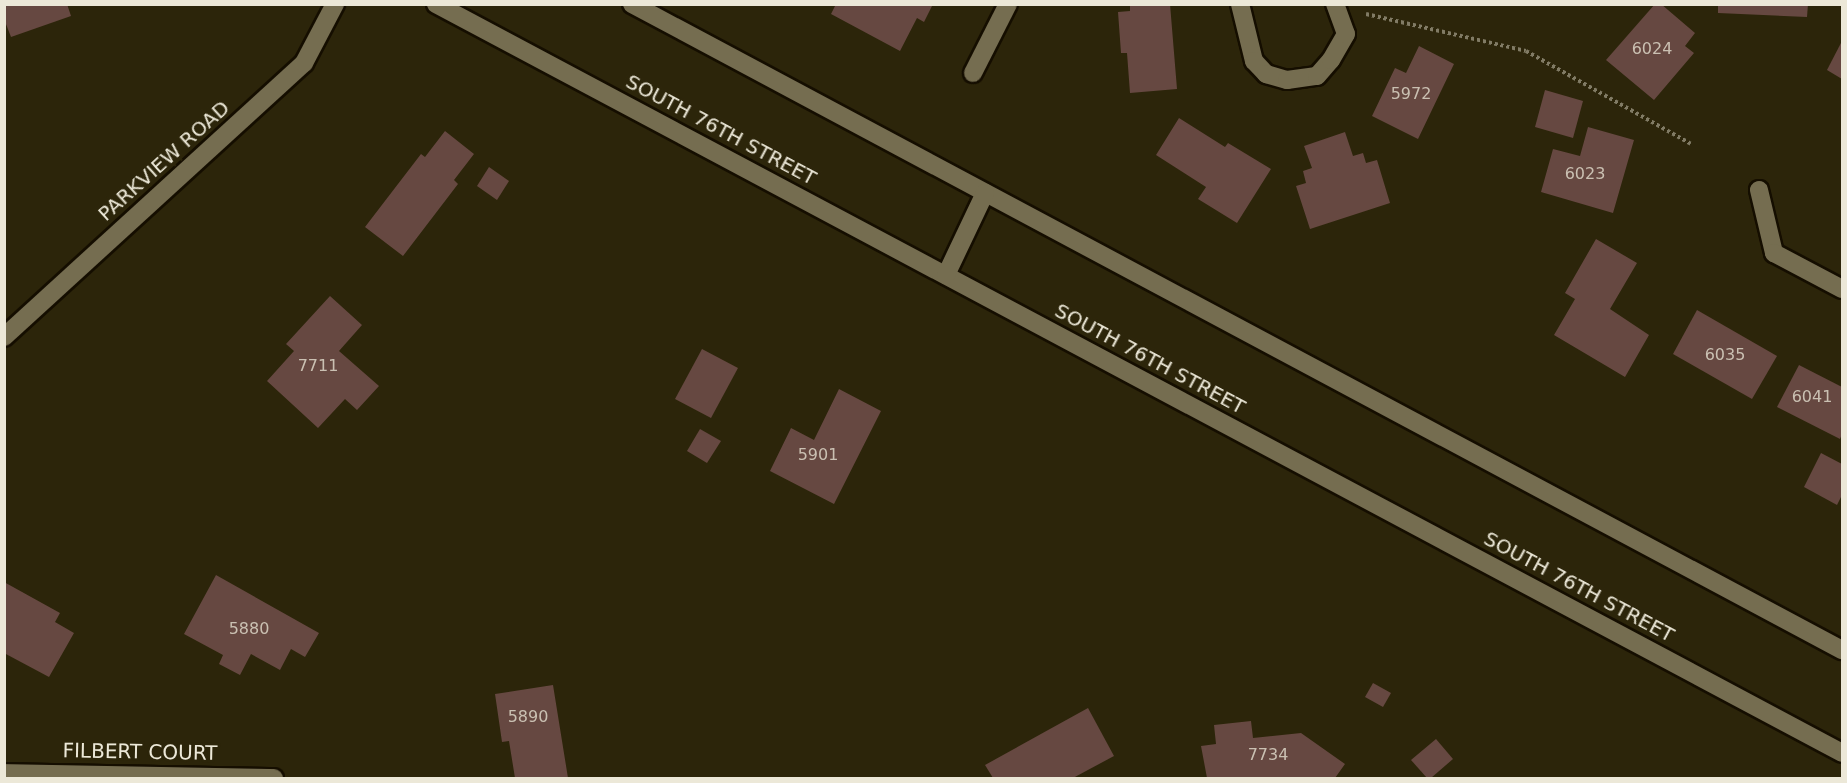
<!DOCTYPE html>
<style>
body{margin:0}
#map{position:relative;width:1847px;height:783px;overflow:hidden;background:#2c250a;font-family:"DejaVu Sans",sans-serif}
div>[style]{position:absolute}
.building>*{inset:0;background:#664841}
.path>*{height:4px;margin-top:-2px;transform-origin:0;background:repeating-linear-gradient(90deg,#817b65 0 3px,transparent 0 6px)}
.roads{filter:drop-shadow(2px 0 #150e00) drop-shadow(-2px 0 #150e00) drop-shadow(0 2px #150e00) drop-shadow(0 -2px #150e00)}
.lane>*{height:18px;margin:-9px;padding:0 9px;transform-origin:9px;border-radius:9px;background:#756d50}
.street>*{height:18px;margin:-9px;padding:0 9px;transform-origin:9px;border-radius:9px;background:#756d50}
.secondary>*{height:18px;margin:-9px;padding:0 9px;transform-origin:9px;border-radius:9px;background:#756d50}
span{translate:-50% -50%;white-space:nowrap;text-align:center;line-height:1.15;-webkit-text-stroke:5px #2c250a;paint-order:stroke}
.number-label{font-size:16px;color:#cac0b2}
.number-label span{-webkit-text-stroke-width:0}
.street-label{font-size:20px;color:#ece8d8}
.frame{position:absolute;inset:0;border:6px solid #ece8d8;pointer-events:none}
</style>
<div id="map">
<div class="building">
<div style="clip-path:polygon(4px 4px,67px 4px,71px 16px,11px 37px,4px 19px)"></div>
<div style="clip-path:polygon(836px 4px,933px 4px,924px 22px,917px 18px,900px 51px,831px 14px)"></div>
<div style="clip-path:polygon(1130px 4px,1170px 4px,1177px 89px,1130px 93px,1127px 53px,1121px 53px,1118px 12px,1130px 11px)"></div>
<div style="clip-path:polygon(1655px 4px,1661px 4px,1695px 33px,1685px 46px,1694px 53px,1654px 100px,1606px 60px)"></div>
<div style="clip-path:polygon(1718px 4px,1808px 4px,1807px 17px,1718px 13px)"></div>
<div style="clip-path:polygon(1842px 41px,1842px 79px,1827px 70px)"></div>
<div style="clip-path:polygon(1419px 46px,1454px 64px,1418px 139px,1372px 116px,1395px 68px,1406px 73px)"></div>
<div style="clip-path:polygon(1545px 90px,1583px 101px,1573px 138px,1535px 127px)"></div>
<div style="clip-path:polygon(1179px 118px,1225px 147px,1228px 143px,1271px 169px,1237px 223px,1198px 199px,1206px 187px,1156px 155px)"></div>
<div style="clip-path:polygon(1588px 127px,1634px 140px,1613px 213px,1541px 192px,1553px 149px,1580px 156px)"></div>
<div style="clip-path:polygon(445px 131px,474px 154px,454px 180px,458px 184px,403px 256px,365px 227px,421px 154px,425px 157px)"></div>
<div style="clip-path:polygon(1345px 132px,1353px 156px,1363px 153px,1366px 163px,1377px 160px,1390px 203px,1310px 229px,1296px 186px,1306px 183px,1303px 171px,1312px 168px,1304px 146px)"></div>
<div style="clip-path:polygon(489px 167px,509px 181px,497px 200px,477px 186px)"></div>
<div style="clip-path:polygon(1596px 239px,1637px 263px,1610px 309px,1649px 335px,1625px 377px,1554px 335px,1575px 299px,1565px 293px)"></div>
<div style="clip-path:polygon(330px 296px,362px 325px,339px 351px,379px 386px,357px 410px,345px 399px,318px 428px,267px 381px,294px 351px,286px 344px)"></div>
<div style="clip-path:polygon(1697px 310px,1777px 356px,1752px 399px,1673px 354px)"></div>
<div style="clip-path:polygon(702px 349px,738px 368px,711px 418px,675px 399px)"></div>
<div style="clip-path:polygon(1799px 365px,1842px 387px,1842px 434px,1840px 439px,1777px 407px)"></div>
<div style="clip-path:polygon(839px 389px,881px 411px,834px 504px,770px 471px,791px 428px,814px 440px)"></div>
<div style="clip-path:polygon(700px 429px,721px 441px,707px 463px,687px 451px)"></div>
<div style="clip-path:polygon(1821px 453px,1842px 464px,1842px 495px,1837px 505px,1804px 487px)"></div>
<div style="clip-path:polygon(216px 575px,319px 633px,305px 657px,291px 649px,280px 670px,251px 654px,240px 675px,219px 664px,223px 655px,184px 634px)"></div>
<div style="clip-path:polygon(4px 582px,60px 613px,55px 622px,74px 633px,49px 677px,4px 653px)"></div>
<div style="clip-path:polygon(1373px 683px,1391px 693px,1383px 707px,1365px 697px)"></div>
<div style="clip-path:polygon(553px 685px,568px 778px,515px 778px,509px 741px,502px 742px,495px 694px)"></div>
<div style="clip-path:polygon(1088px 708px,1114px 756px,1073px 778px,993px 778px,985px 765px)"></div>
<div style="clip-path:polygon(1251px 721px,1253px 738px,1301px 733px,1345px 764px,1335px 778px,1207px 778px,1201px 746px,1216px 744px,1214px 725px)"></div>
<div style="clip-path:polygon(1436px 739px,1453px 759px,1431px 778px,1427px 778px,1411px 760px)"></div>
</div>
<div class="path">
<div style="left:1366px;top:14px;width:164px;rotate:13deg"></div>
<div style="left:1526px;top:51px;width:189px;rotate:29.4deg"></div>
</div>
<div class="roads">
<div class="lane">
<div style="left:973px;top:73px;width:77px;rotate:-63.1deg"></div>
</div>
<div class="street">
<div style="left:1240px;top:4px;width:59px;rotate:76.2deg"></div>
<div style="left:1254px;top:61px;width:18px;rotate:47deg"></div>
<div style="left:1266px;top:74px;width:22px;rotate:16deg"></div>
<div style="left:1287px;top:80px;width:30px;rotate:-8deg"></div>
<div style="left:1317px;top:76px;width:21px;rotate:-49deg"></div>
<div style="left:1331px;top:60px;width:30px;rotate:-60deg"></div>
<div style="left:1346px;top:34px;width:32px;rotate:-110deg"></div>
<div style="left:1759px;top:190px;width:65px;rotate:76.6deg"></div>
<div style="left:1774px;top:253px;width:77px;rotate:27.9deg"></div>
<div style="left:4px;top:337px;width:406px;rotate:-42.4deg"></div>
<div style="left:304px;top:63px;width:67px;rotate:-62.3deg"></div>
<div style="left:4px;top:773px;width:270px;rotate:1.1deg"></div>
</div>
<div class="secondary">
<div style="left:436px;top:4px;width:1593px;rotate:28.04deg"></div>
<div style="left:632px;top:4px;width:1372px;rotate:28.1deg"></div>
<div style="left:946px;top:275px;width:91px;rotate:-64.6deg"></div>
</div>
</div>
<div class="number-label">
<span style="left:1652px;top:49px">6024</span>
<span style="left:1411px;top:94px">5972</span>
<span style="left:1585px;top:174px">6023</span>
<span style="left:1725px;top:355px">6035</span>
<span style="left:318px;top:366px">7711</span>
<span style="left:1812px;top:397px">6041</span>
<span style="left:818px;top:455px">5901</span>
<span style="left:249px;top:629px">5880</span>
<span style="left:528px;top:717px">5890</span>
<span style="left:1268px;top:755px">7734</span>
</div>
<div class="street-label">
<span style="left:721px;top:130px;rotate:28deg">SOUTH 76TH STREET</span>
<span style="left:164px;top:161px;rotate:-42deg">PARKVIEW ROAD</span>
<span style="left:1150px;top:359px;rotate:28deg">SOUTH 76TH STREET</span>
<span style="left:1579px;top:587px;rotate:28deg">SOUTH 76TH STREET</span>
<span style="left:140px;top:752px;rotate:1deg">FILBERT COURT</span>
</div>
<div class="frame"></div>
</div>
